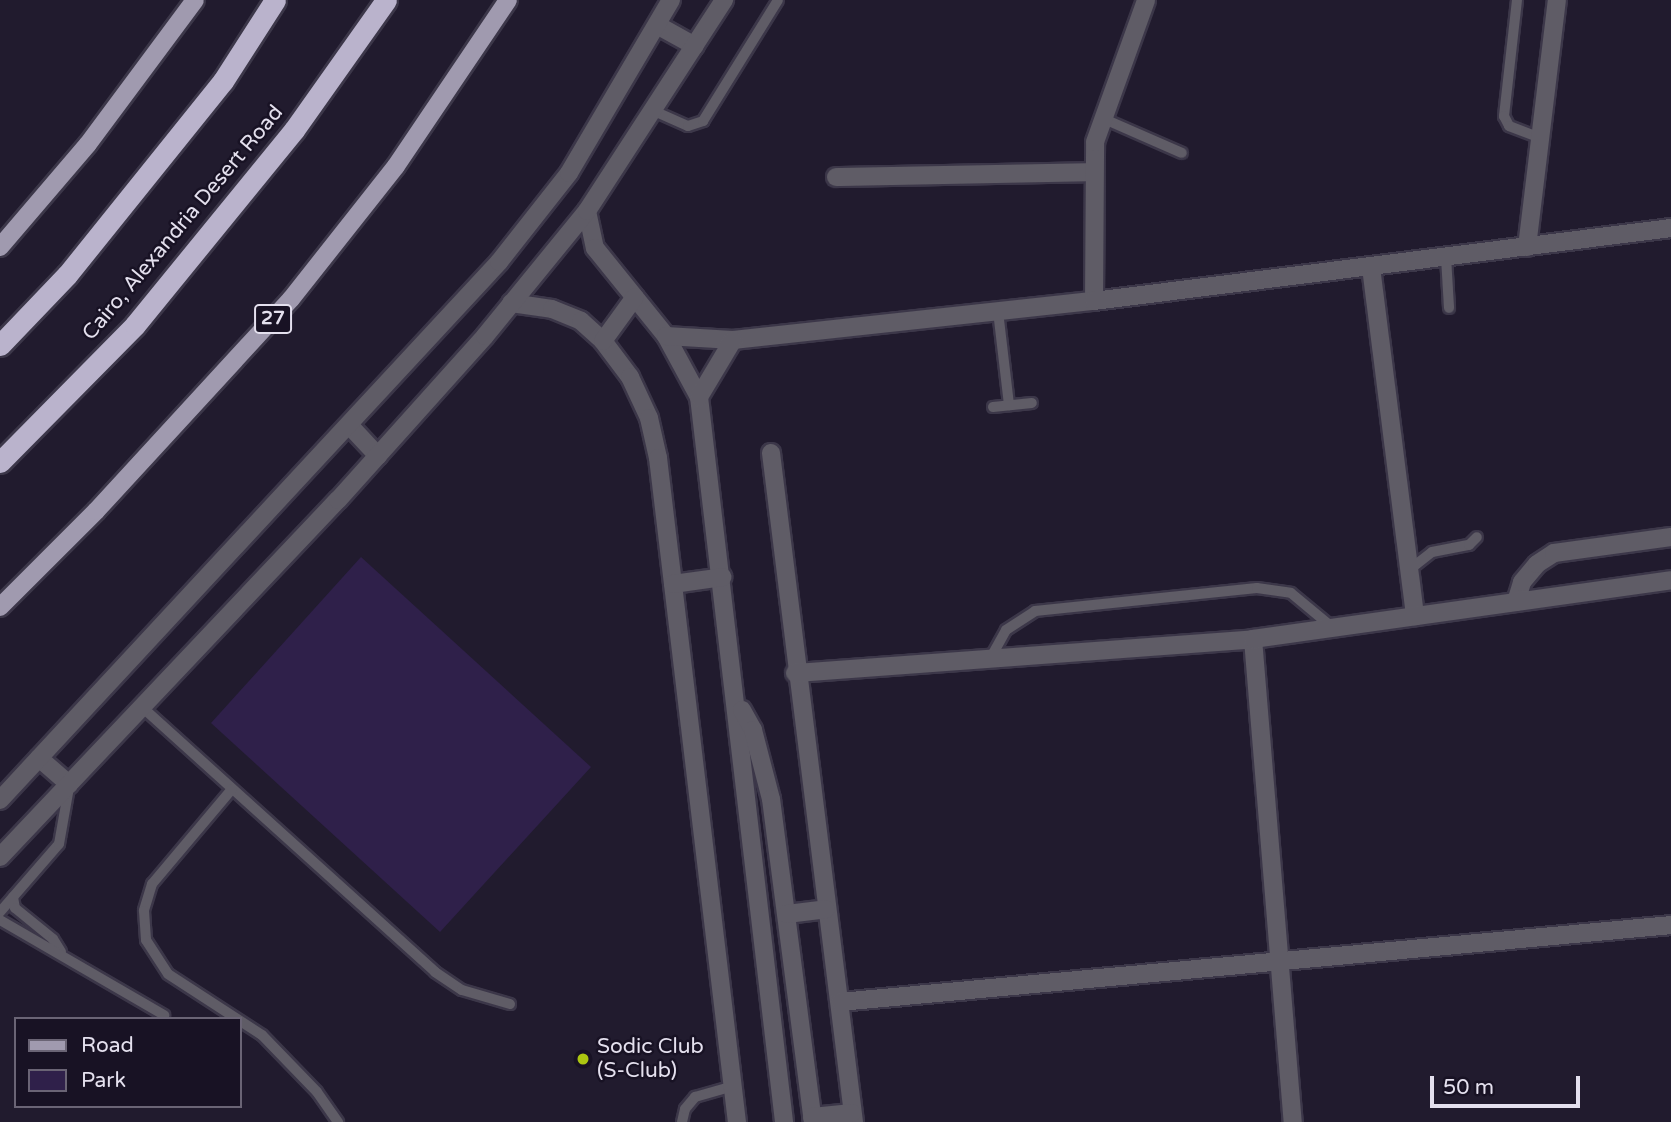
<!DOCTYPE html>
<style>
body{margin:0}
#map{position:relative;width:1671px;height:1122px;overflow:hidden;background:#211b2e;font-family:"Varela Round",sans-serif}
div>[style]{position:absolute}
.green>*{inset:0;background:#2f204a}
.roads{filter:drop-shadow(2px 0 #3c3749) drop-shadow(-2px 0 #3c3749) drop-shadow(0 2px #3c3749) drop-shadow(0 -2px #3c3749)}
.service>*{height:10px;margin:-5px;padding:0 5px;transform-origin:5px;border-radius:5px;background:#5f5c66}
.minor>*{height:18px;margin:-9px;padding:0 9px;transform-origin:9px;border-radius:9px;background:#5f5c66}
.primary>*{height:18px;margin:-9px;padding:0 9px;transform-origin:9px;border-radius:9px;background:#a09aaf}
.motorway>*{height:21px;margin:-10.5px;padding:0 10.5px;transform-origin:10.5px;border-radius:10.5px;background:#bab3cc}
.dots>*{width:19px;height:19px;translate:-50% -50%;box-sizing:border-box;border:4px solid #181224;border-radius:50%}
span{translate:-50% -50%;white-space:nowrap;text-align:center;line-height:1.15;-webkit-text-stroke:5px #181224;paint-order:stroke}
.shield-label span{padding:2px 5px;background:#181224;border:2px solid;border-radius:5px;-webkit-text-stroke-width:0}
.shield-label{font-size:19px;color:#e4e0ee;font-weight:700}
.street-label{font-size:21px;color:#e4e0ee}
.poi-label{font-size:21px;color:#e4e0ee}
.left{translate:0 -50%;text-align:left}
.legend{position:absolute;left:14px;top:1017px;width:228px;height:91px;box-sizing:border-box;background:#181224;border:2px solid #6a6475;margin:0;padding:9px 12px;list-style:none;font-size:21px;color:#e4e0ee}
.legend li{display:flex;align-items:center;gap:14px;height:35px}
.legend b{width:35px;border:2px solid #6a6475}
.scale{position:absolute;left:1430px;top:1076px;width:150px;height:32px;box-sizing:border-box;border:4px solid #e4e0ee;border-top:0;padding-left:9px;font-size:21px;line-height:24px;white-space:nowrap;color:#e4e0ee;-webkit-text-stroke:5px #181224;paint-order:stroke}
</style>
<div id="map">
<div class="green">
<div style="clip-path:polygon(361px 557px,591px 767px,440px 932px,211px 723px)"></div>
</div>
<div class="roads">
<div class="service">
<div style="left:1517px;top:0;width:117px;rotate:96.4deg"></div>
<div style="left:1504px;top:116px;width:11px;rotate:63deg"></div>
<div style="left:1509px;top:126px;width:34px;rotate:21deg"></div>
<div style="left:654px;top:111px;width:37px;rotate:24deg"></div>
<div style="left:688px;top:126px;width:16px;rotate:-18deg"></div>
<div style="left:703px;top:121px;width:142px;rotate:-58.2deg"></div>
<div style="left:1102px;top:118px;width:87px;rotate:23.6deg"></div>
<div style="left:1446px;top:257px;width:51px;rotate:86.6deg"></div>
<div style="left:998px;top:311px;width:95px;rotate:83.3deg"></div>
<div style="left:993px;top:407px;width:39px;rotate:-6deg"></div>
<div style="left:1409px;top:570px;width:29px;rotate:-38deg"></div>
<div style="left:1432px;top:552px;width:38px;rotate:-11deg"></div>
<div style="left:1469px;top:545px;width:11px;rotate:-45deg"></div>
<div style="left:990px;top:659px;width:33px;rotate:-61deg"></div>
<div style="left:1006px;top:630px;width:35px;rotate:-33deg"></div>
<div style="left:1035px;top:611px;width:223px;rotate:-5.9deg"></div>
<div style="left:1257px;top:588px;width:34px;rotate:8deg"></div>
<div style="left:1291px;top:593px;width:55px;rotate:39.8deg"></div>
<div style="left:142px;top:707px;width:395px;rotate:42.1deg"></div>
<div style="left:435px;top:972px;width:32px;rotate:34deg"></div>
<div style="left:462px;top:990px;width:50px;rotate:16.3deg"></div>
<div style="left:232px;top:789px;width:124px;rotate:130.1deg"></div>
<div style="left:152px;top:884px;width:28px;rotate:107deg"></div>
<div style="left:144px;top:911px;width:29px;rotate:86deg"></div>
<div style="left:146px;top:940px;width:40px;rotate:57.1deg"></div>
<div style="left:168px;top:974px;width:112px;rotate:33deg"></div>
<div style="left:262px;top:1035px;width:79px;rotate:46deg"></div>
<div style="left:317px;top:1092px;width:37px;rotate:55deg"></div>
<div style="left:13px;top:897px;width:11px;rotate:80deg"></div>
<div style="left:15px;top:908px;width:49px;rotate:39.2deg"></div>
<div style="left:53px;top:939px;width:15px;rotate:58deg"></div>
<div style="left:0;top:912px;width:90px;rotate:-49.1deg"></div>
<div style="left:59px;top:844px;width:58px;rotate:-80deg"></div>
<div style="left:0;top:920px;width:190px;rotate:30.1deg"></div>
<div style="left:682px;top:1122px;width:13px;rotate:-77deg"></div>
<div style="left:685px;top:1109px;width:16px;rotate:-50deg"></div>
<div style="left:695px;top:1097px;width:40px;rotate:-16deg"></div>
</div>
<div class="minor">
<div style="left:657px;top:25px;width:43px;rotate:28.9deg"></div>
<div style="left:836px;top:177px;width:255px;rotate:-1.1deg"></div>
<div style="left:587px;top:211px;width:38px;rotate:78deg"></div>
<div style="left:595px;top:248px;width:113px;rotate:51.1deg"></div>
<div style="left:666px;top:336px;width:69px;rotate:61.6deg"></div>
<div style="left:699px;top:397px;width:730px;rotate:83.31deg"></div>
<div style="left:1527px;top:247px;width:249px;rotate:-83.1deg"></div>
<div style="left:1371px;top:267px;width:352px;rotate:82.8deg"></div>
<div style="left:1094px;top:301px;width:159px;rotate:-89.6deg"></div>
<div style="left:1095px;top:142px;width:151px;rotate:-70.2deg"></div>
<div style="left:511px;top:303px;width:41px;rotate:8.3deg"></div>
<div style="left:552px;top:309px;width:31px;rotate:22deg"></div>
<div style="left:581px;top:321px;width:30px;rotate:42deg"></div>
<div style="left:603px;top:341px;width:45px;rotate:53.1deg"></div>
<div style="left:630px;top:377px;width:45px;rotate:65.1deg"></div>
<div style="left:649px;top:418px;width:41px;rotate:77.3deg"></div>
<div style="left:658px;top:458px;width:669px;rotate:83.22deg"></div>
<div style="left:666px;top:336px;width:67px;rotate:3.4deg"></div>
<div style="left:733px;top:340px;width:363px;rotate:-6.2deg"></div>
<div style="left:1094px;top:301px;width:582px;rotate:-7.21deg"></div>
<div style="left:603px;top:341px;width:54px;rotate:-54deg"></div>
<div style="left:699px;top:397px;width:66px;rotate:-59.2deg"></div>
<div style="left:350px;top:426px;width:41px;rotate:47deg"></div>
<div style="left:771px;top:453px;width:674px;rotate:82.93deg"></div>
<div style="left:673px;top:584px;width:50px;rotate:-8deg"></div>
<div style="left:1516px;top:602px;width:21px;rotate:-73deg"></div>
<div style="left:1522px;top:582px;width:23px;rotate:-50deg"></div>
<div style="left:1537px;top:564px;width:20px;rotate:-33deg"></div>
<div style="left:1554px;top:553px;width:118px;rotate:-7.8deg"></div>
<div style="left:1253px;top:639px;width:485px;rotate:85.3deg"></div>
<div style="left:795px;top:673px;width:459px;rotate:-4.2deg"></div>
<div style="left:1253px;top:639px;width:422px;rotate:-8deg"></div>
<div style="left:742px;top:710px;width:23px;rotate:61deg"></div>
<div style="left:753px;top:730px;width:71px;rotate:75.4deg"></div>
<div style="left:771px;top:799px;width:326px;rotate:82.6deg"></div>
<div style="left:39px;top:758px;width:40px;rotate:41deg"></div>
<div style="left:0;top:800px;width:734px;rotate:-47.15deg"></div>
<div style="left:499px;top:262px;width:113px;rotate:-51.8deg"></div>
<div style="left:569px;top:173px;width:201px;rotate:-59.5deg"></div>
<div style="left:0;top:857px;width:492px;rotate:-46.6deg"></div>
<div style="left:338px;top:500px;width:220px;rotate:-48.1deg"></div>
<div style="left:485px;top:336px;width:161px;rotate:-50.8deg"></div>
<div style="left:587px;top:211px;width:252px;rotate:-57deg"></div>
<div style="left:787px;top:914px;width:39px;rotate:-7deg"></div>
<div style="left:840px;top:1002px;width:835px;rotate:-5.29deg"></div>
<div style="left:812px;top:1117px;width:40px;rotate:-5.7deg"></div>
</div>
<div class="primary">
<div style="left:0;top:247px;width:135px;rotate:-49.5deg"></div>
<div style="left:88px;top:144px;width:179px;rotate:-53.4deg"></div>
<div style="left:0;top:607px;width:136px;rotate:-45deg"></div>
<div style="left:96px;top:511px;width:288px;rotate:-47.4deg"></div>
<div style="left:291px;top:299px;width:169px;rotate:-51.7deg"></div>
<div style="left:396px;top:166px;width:200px;rotate:-56deg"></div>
</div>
<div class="motorway">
<div style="left:0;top:345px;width:97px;rotate:-46.3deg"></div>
<div style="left:67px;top:275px;width:249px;rotate:-51.2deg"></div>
<div style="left:223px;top:81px;width:96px;rotate:-57.3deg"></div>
<div style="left:0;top:462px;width:192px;rotate:-45.4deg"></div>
<div style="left:135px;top:325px;width:252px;rotate:-50.8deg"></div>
<div style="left:294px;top:130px;width:159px;rotate:-54.7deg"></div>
</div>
</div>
<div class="dots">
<div style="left:583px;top:1059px;background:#acc611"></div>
</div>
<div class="shield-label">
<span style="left:273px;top:319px">27</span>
</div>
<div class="street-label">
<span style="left:183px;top:223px;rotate:-50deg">Cairo, Alexandria Desert Road</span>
</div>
<div class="poi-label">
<span class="left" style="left:597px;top:1059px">Sodic Club<br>(S-Club)</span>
</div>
<ul class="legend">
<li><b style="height:9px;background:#a09aaf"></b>Road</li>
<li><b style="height:19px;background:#2f204a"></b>Park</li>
</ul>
<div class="scale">50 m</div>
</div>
